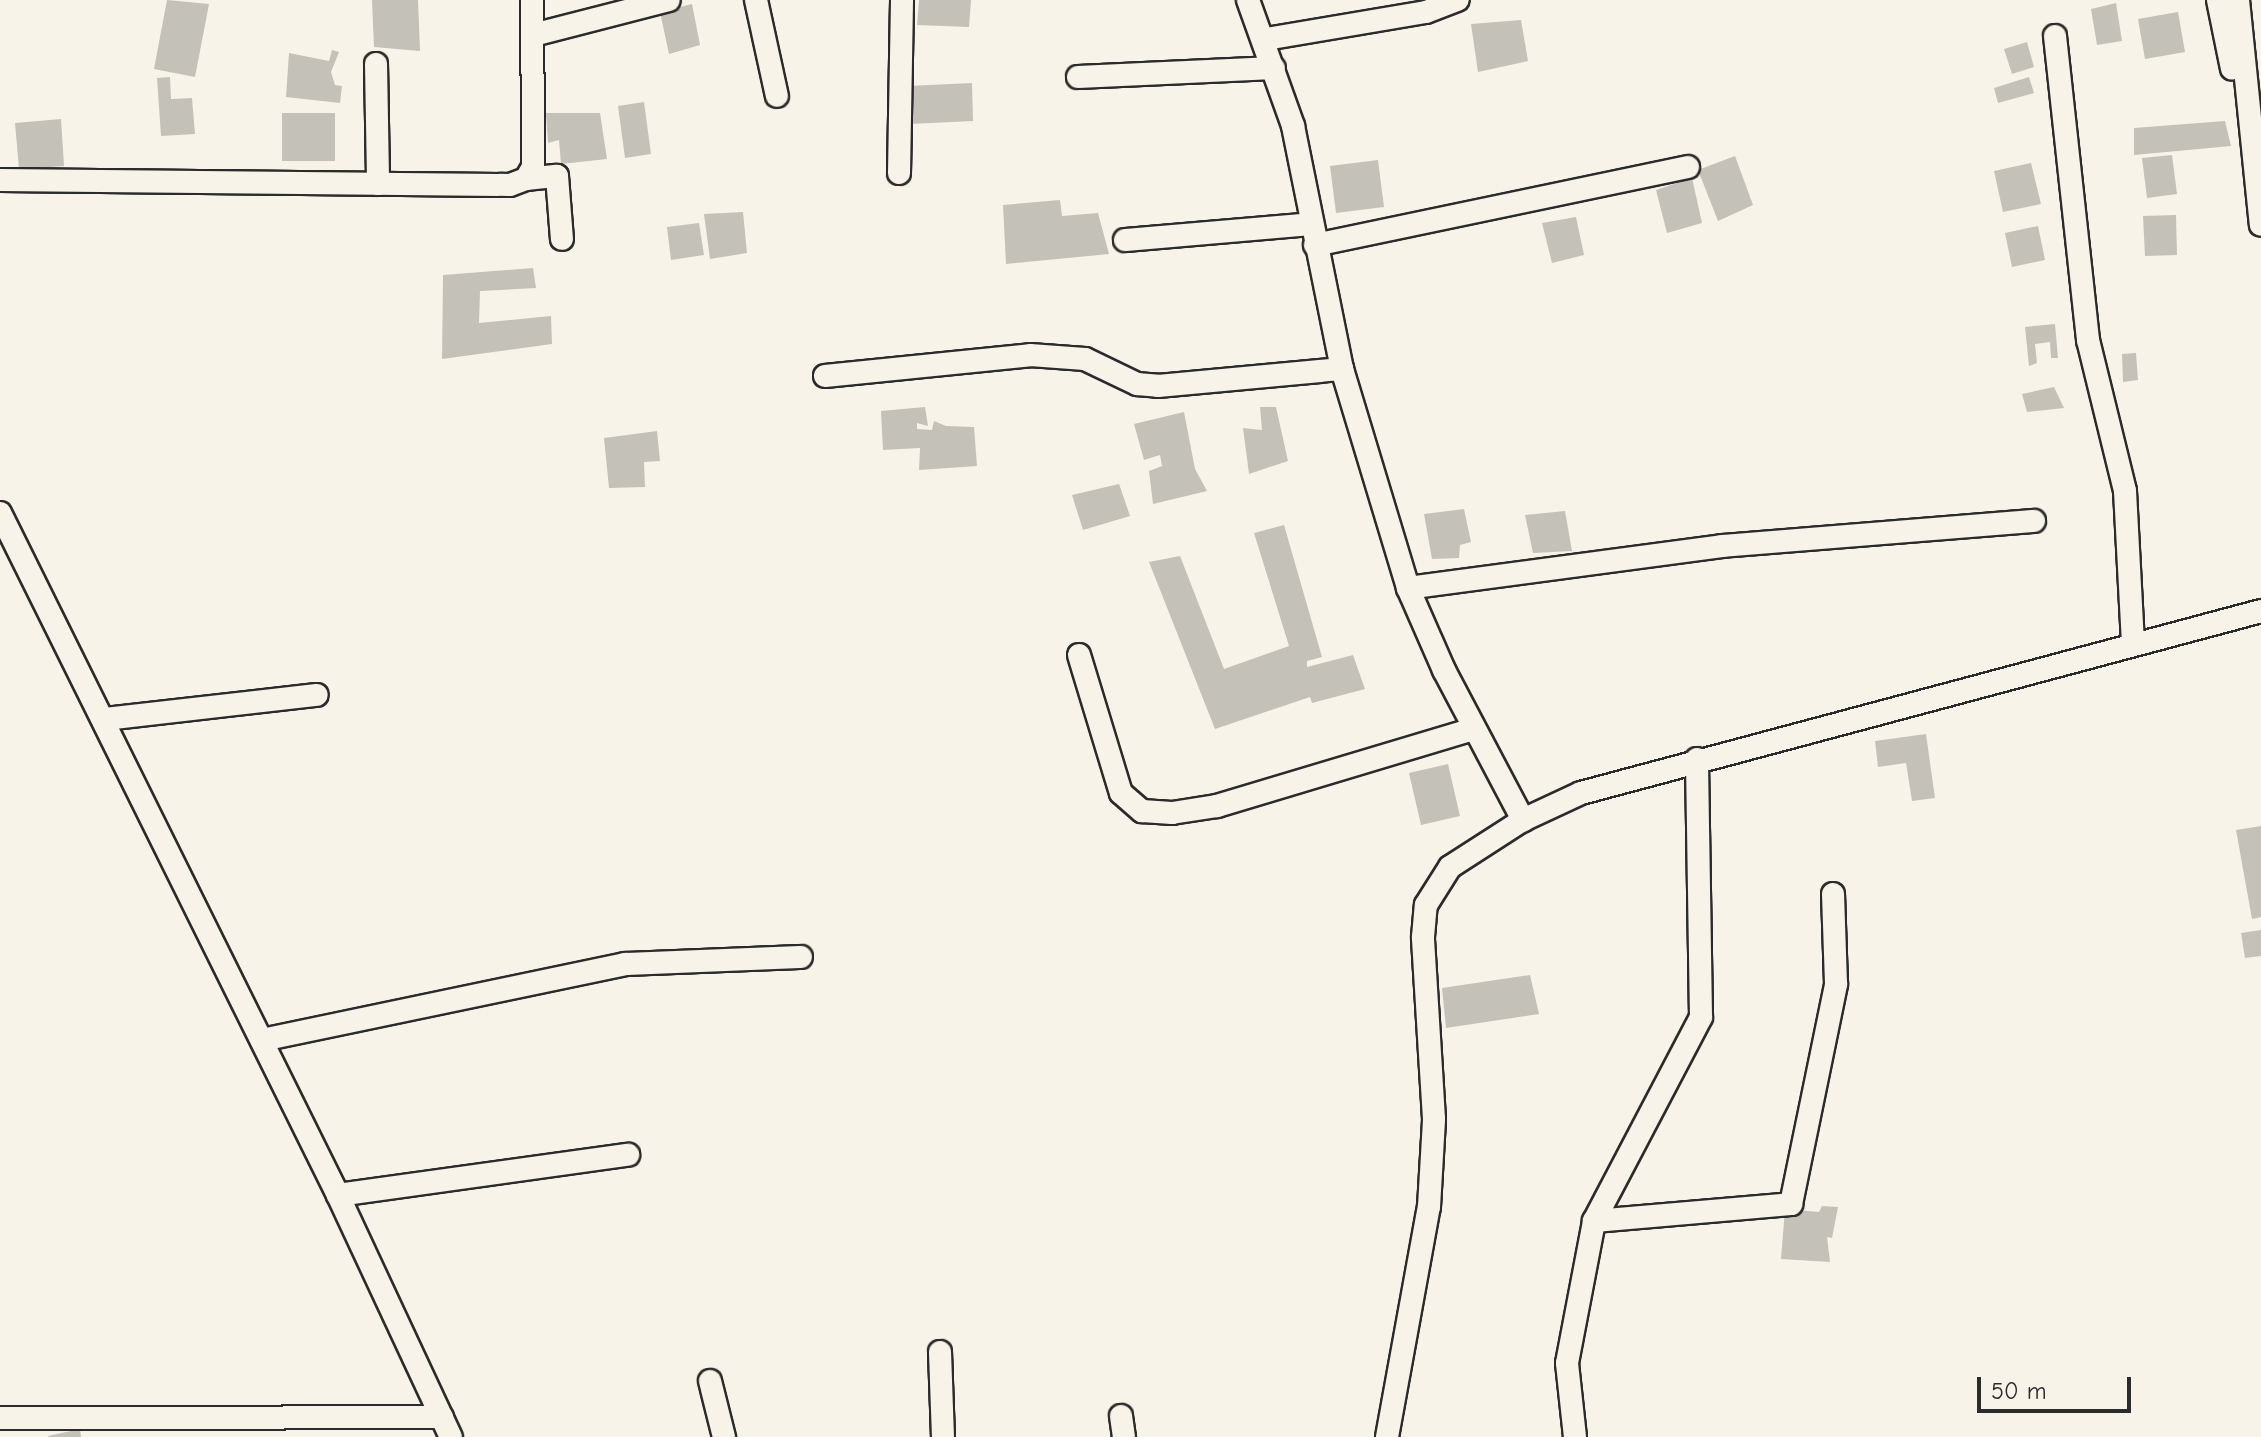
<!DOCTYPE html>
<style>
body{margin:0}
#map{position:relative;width:2261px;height:1437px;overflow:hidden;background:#f7f3e8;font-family:"Comic Neue",sans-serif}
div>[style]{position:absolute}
.building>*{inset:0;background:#c4c1b9}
.roads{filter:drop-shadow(2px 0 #2b2b2b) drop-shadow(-2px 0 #2b2b2b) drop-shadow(0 2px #2b2b2b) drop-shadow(0 -2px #2b2b2b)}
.minor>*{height:22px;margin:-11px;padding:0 11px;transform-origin:11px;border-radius:11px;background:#f7f3e8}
span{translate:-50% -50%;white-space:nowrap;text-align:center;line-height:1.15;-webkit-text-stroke:6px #f7f3e8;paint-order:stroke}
.scale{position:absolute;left:1977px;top:1377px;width:154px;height:36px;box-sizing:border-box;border:4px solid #2b2b2b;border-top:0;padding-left:10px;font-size:24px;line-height:28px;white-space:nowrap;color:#2b2b2b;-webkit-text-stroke:6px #f7f3e8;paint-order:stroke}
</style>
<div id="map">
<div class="building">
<div style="clip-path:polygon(167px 0,209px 4px,195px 77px,154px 69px)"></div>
<div style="clip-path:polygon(372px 0,418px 0,420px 51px,374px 47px)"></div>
<div style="clip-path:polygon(919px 0,971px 0,969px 27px,917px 25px)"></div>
<div style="clip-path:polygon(2116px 3px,2122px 41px,2097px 45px,2091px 9px)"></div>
<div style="clip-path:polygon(692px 4px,700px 45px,669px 54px,660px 12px)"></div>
<div style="clip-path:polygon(2178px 12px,2185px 52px,2145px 59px,2138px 19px)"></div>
<div style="clip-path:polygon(1521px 20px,1528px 61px,1478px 72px,1471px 24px)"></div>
<div style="clip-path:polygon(2027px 42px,2034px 67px,2012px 74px,2004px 49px)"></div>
<div style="clip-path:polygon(332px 50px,339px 52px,331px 72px,335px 85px,342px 86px,340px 103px,286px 97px,289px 53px,329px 61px)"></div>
<div style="clip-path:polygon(170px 77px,171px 99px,192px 98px,195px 134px,161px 136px,157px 78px)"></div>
<div style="clip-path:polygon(2029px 77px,2034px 93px,1998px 103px,1994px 88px)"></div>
<div style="clip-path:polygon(972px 83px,973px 121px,910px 124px,908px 86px)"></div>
<div style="clip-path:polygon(644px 102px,651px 154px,625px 158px,618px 106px)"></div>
<div style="clip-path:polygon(282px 113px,335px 113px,335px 161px,282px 161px)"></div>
<div style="clip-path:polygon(546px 113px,600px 113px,607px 159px,561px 164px,559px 140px,548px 143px)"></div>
<div style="clip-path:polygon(61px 119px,64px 166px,19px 169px,15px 123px)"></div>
<div style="clip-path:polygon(2225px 121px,2231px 146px,2134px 155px,2134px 128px)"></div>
<div style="clip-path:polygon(2172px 155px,2177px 194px,2147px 198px,2142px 158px)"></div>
<div style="clip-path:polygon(1735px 156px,1753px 205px,1718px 221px,1698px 170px)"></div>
<div style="clip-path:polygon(1378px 160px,1384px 207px,1336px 213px,1330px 166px)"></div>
<div style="clip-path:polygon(2031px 163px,2041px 204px,2003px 212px,1994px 171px)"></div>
<div style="clip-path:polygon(1692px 178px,1702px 223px,1667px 233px,1656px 190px)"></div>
<div style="clip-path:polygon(1060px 200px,1062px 216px,1098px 213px,1109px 254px,1006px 264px,1003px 205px)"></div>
<div style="clip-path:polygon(743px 212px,747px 253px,710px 259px,704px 214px)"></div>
<div style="clip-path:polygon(2176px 215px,2177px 255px,2145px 256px,2143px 216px)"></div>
<div style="clip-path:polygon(1576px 217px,1584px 255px,1552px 263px,1542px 223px)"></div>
<div style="clip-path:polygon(699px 223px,704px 255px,671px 260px,667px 227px)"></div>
<div style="clip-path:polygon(2038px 226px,2045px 260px,2012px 267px,2005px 233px)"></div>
<div style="clip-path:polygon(533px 268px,536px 288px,480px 291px,479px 323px,551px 316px,552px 344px,442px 359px,443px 275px)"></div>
<div style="clip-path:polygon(2055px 324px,2058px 358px,2051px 358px,2050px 342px,2035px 344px,2037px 363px,2029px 366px,2025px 327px)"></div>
<div style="clip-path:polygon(2136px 353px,2138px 380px,2123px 382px,2122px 354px)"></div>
<div style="clip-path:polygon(2054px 387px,2064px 408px,2027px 412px,2022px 394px)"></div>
<div style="clip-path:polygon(925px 407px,928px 426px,917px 423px,917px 429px,932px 430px,934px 421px,946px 426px,974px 427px,977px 466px,919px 470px,920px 448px,883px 450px,881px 411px)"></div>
<div style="clip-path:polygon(1260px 407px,1276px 407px,1288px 461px,1249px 474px,1243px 428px,1262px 430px)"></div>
<div style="clip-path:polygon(1184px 412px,1195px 469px,1207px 491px,1153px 504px,1149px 471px,1162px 466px,1160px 455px,1144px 460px,1134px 424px)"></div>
<div style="clip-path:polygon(657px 431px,660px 461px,644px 462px,645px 487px,609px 488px,604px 438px)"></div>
<div style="clip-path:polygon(1119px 484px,1130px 516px,1083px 530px,1072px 495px)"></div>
<div style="clip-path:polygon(1464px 509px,1471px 542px,1460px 545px,1459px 558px,1432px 559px,1424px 514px)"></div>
<div style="clip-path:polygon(1565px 511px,1572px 551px,1533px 553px,1525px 515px)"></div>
<div style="clip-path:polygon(1284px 525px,1322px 657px,1307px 661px,1307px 667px,1353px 655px,1365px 689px,1312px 703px,1310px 697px,1215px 729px,1149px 562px,1180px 556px,1224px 669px,1289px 646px,1254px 533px)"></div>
<div style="clip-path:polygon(1926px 734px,1935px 798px,1912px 801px,1906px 763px,1878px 767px,1875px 741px)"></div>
<div style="clip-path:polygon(1448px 764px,1460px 816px,1421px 825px,1409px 773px)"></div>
<div style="clip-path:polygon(2261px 826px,2261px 917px,2252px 919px,2236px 830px)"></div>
<div style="clip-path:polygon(2261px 930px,2261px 956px,2245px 958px,2241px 933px)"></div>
<div style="clip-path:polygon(1530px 975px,1539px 1014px,1446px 1028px,1442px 988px)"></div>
<div style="clip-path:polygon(1822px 1206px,1838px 1207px,1832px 1238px,1827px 1237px,1830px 1262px,1781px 1259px,1785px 1209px,1819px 1212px)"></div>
<div style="clip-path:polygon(80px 1429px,81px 1437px,48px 1437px,48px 1436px)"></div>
</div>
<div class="roads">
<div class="minor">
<div style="left:756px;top:0;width:98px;rotate:77.7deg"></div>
<div style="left:1248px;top:0;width:134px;rotate:70.3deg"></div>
<div style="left:1293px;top:126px;width:248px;rotate:78.6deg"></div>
<div style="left:1342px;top:369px;width:229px;rotate:73.2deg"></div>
<div style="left:1408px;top:588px;width:90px;rotate:66.3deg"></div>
<div style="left:1444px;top:670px;width:170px;rotate:62.2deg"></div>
<div style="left:2218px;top:0;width:70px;rotate:78.5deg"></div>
<div style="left:2238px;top:0;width:226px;rotate:84.2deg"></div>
<div style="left:533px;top:35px;width:140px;rotate:-14.4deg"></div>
<div style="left:2055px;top:36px;width:306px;rotate:83.8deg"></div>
<div style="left:2088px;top:340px;width:155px;rotate:76.2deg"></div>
<div style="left:2125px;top:491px;width:151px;rotate:87deg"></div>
<div style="left:1266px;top:39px;width:162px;rotate:-9.6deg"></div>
<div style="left:1426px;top:12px;width:34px;rotate:-21deg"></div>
<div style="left:376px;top:64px;width:120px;rotate:89deg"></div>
<div style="left:1078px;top:77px;width:196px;rotate:-2.6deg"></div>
<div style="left:899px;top:173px;width:173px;rotate:-89deg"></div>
<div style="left:526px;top:179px;width:31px;rotate:-6deg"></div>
<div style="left:557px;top:176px;width:63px;rotate:85.5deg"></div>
<div style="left:0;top:180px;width:510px;rotate:0.56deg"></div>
<div style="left:510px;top:185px;width:17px;rotate:-21deg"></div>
<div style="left:526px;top:179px;width:14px;rotate:-60deg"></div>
<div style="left:533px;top:167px;width:167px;rotate:-90.3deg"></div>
<div style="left:1125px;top:240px;width:187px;rotate:-4.9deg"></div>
<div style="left:1315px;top:245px;width:381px;rotate:-11.8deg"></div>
<div style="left:825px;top:376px;width:206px;rotate:-5.8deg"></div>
<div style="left:1030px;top:355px;width:55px;rotate:4.2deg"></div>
<div style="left:1085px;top:359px;width:58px;rotate:25.7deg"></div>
<div style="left:1137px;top:384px;width:21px;rotate:5deg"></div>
<div style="left:1158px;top:386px;width:185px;rotate:-5.3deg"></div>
<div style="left:0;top:513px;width:761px;rotate:63.64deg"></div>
<div style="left:338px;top:1195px;width:267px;rotate:65deg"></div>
<div style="left:1408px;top:588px;width:317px;rotate:-7.6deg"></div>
<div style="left:1722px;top:546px;width:313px;rotate:-4.6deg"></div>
<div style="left:1079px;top:655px;width:144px;rotate:73.1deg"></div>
<div style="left:1121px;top:793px;width:28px;rotate:41deg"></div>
<div style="left:1142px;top:811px;width:30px;rotate:4deg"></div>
<div style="left:1172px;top:813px;width:46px;rotate:-8.8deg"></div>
<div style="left:1217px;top:806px;width:268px;rotate:-16.7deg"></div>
<div style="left:105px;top:719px;width:213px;rotate:-6.5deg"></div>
<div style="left:262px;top:1040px;width:371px;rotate:-11.8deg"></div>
<div style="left:625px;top:964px;width:176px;rotate:-2.3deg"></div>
<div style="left:338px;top:1195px;width:293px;rotate:-7.9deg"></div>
<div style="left:1594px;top:1221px;width:198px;rotate:-4.9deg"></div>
<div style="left:1791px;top:1204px;width:225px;rotate:-78.4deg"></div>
<div style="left:1836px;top:984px;width:90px;rotate:-91.9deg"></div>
<div style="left:940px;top:1352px;width:85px;rotate:88deg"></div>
<div style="left:710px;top:1381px;width:58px;rotate:76deg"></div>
<div style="left:1121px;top:1416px;width:21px;rotate:82deg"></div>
<div style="left:0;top:1418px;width:442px;rotate:-0.1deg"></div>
<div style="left:1387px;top:1437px;width:234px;rotate:-79.7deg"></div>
<div style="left:1429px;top:1207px;width:88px;rotate:-86.7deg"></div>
<div style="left:1434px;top:1119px;width:182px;rotate:-93.5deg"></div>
<div style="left:1423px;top:937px;width:32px;rotate:-85deg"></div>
<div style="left:1426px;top:905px;width:45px;rotate:-57.7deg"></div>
<div style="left:1450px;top:867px;width:87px;rotate:-32.8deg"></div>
<div style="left:1523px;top:820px;width:64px;rotate:-25deg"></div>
<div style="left:1581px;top:793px;width:704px;rotate:-14.98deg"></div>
<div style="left:1575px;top:1437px;width:74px;rotate:-96.2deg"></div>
<div style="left:1567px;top:1363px;width:145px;rotate:-79.2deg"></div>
<div style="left:1594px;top:1221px;width:230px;rotate:-62.3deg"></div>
<div style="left:1701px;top:1017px;width:258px;rotate:-90.9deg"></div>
</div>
</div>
<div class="scale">50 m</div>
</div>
